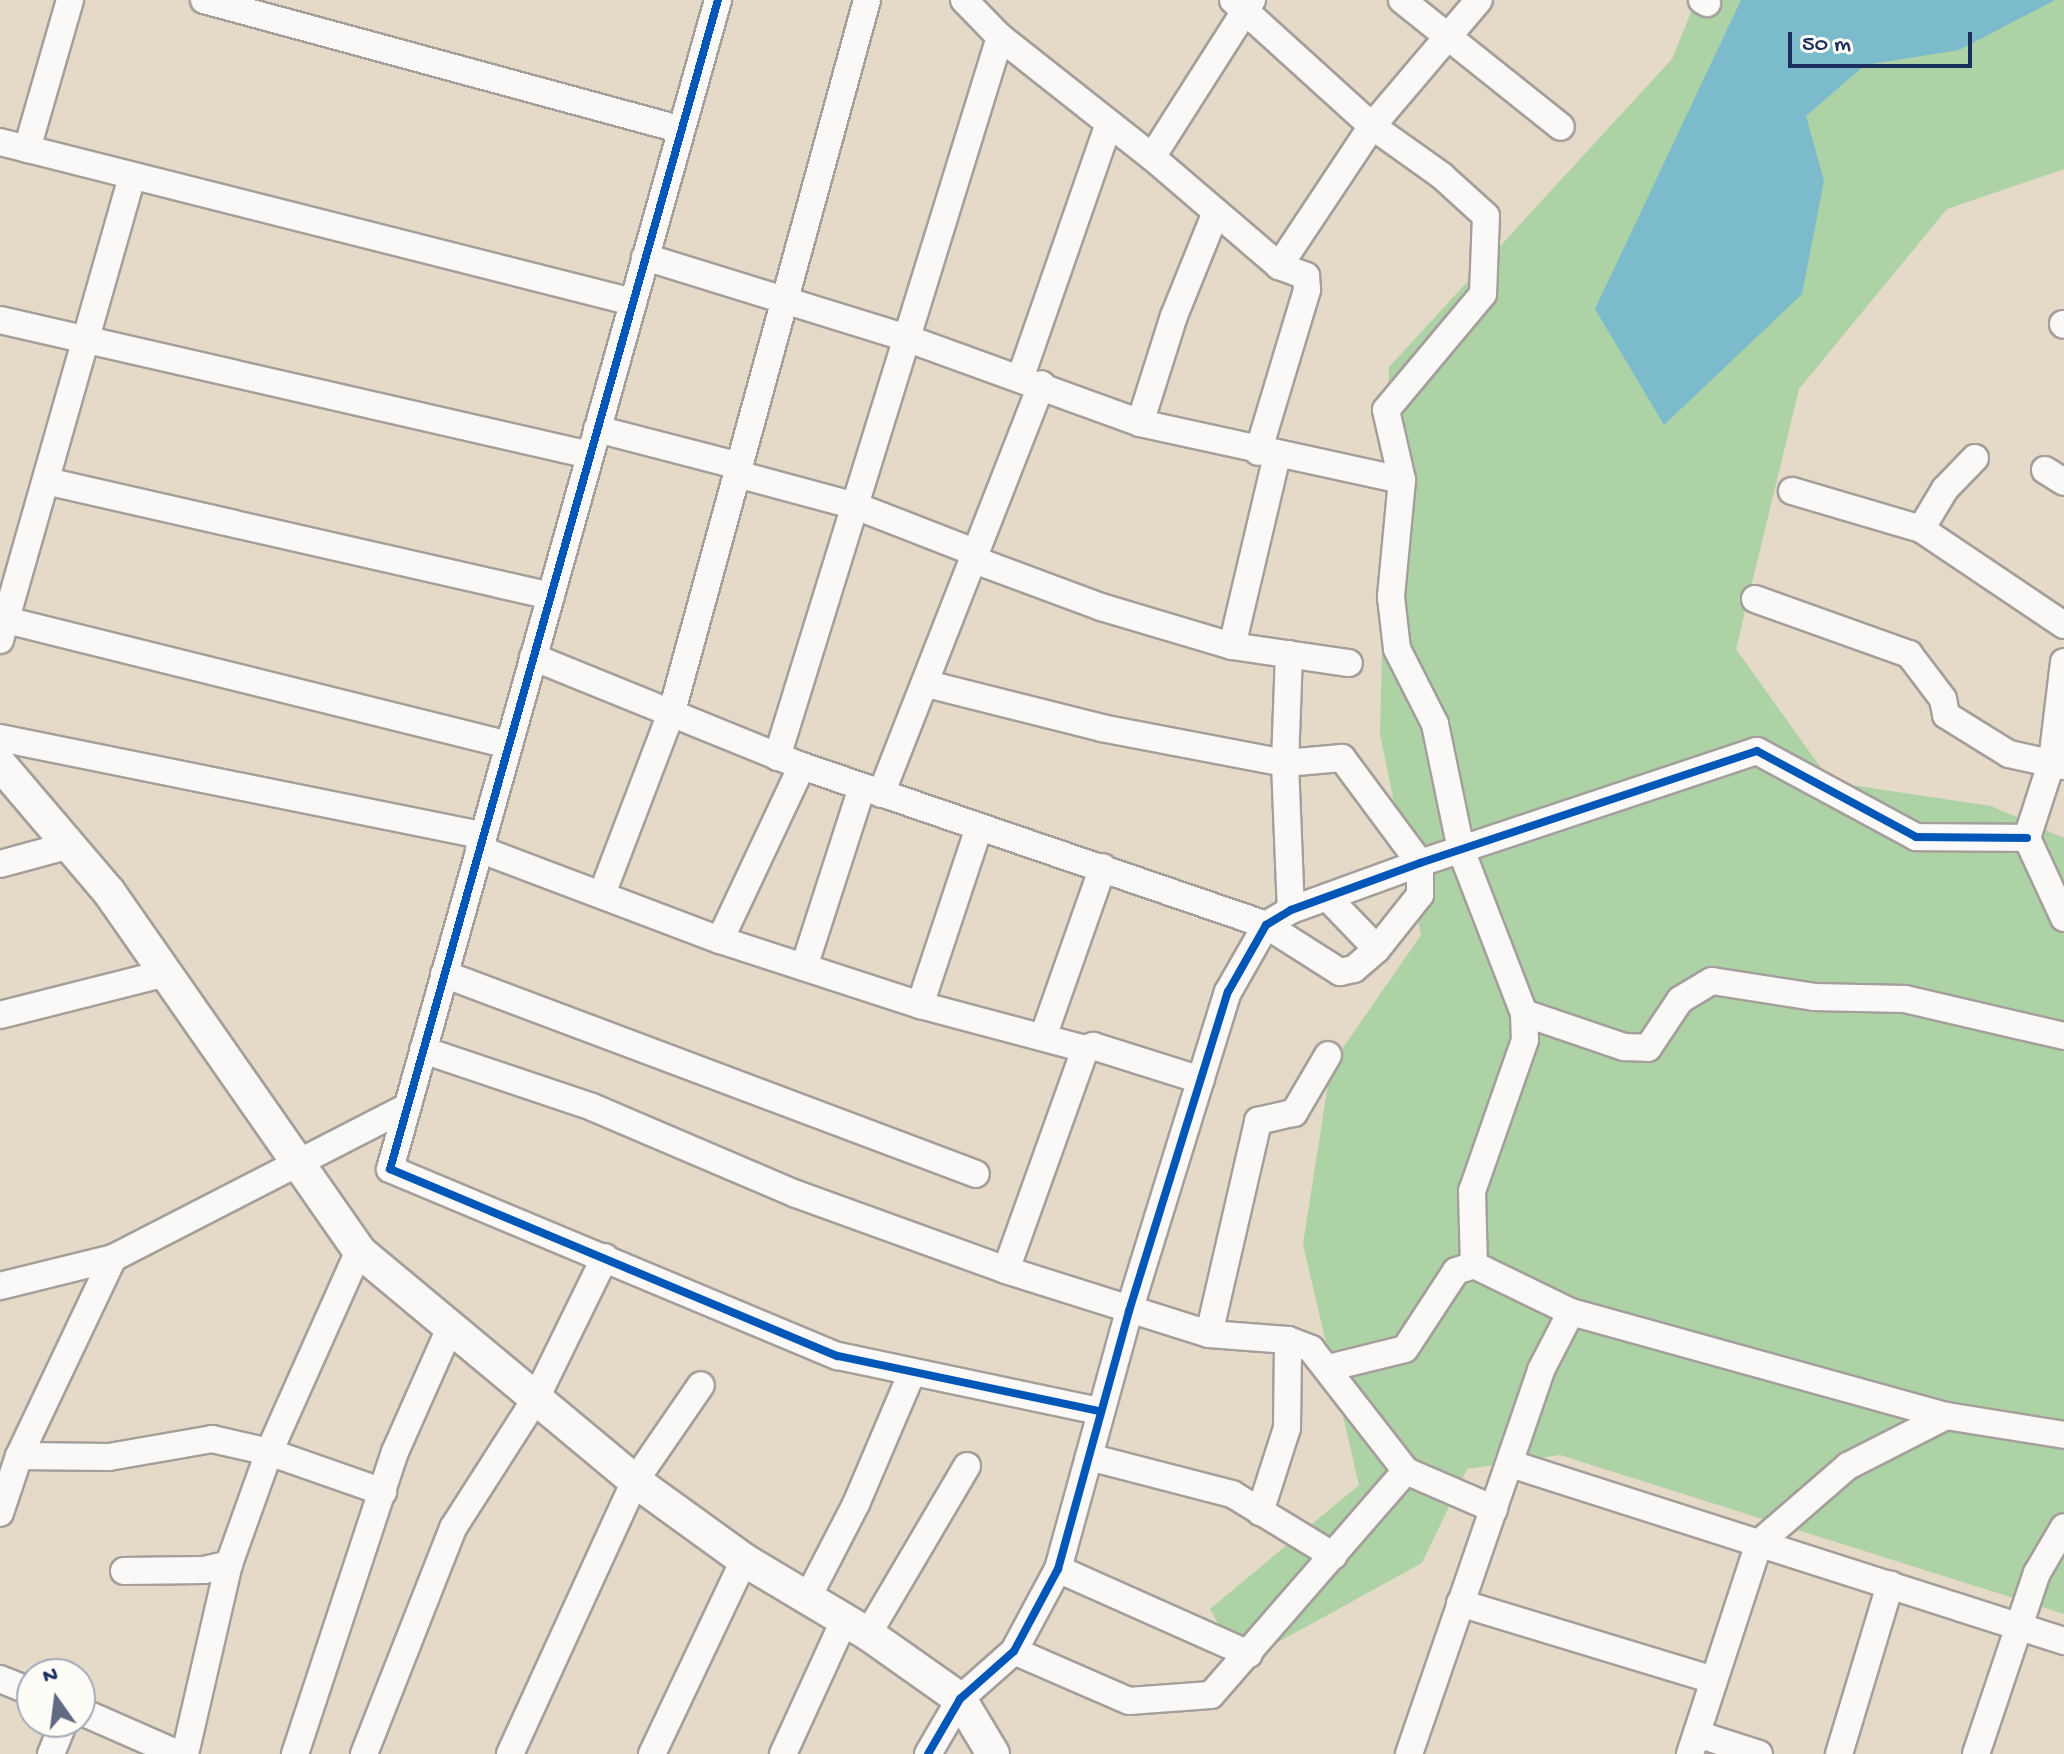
<!DOCTYPE html>
<style>
body{margin:0}
#map{position:relative;width:2064px;height:1754px;overflow:hidden;background:#e5d9c8;font-family:"Gochi Hand",sans-serif}
div>[style]{position:absolute}
.green>*{inset:0;background:#add2a6}
.water>*{inset:0;background:#7bbbcb}
.roads{filter:drop-shadow(2px 0 #a49f9b) drop-shadow(-2px 0 #a49f9b) drop-shadow(0 2px #a49f9b) drop-shadow(0 -2px #a49f9b)}
.minor>*{height:26px;margin:-13px;padding:0 13px;transform-origin:13px;border-radius:13px;background:#fbf9f7}
.tertiary>*{height:32px;margin:-16px;padding:0 16px;transform-origin:16px;border-radius:16px;background:#fbf9f7}
.cycleway>*{height:8px;margin:-4px;padding:0 4px;transform-origin:4px;border-radius:4px;background:#0057b8}
span{translate:-50% -50%;white-space:nowrap;text-align:center;line-height:1.15;-webkit-text-stroke:6px #fdfcf7;paint-order:stroke}
.north{position:absolute;left:16px;top:1658px;width:80px;height:80px;box-sizing:border-box;background:#fdfcf7;border:2px solid #a3aaba;border-radius:50%;rotate:346deg;font-size:22px;font-weight:700;line-height:32px;text-align:center;color:#1b2f5e}
.north::after{content:'';display:block;margin:auto;width:28px;height:36px;background:#626a83;clip-path:polygon(50% 0,100% 100%,50% 72%,0 100%)}
.scale{position:absolute;left:1788px;top:32px;width:184px;height:36px;box-sizing:border-box;border:4px solid #1b2f5e;border-top:0;padding-left:10px;font-size:24px;line-height:28px;white-space:nowrap;color:#1b2f5e;-webkit-text-stroke:6px #fdfcf7;paint-order:stroke}
</style>
<div id="map">
<div class="green">
<div style="clip-path:polygon(1696px 0,2064px 0,2064px 169px,1947px 209px,1799px 389px,1736px 649px,1831px 782px,1991px 806px,2064px 838px,2064px 1614px,1560px 1455px,1467px 1469px,1422px 1563px,1240px 1663px,1210px 1609px,1359px 1485px,1303px 1244px,1331px 1065px,1421px 935px,1380px 734px,1389px 367px,1672px 59px)"></div>
</div>
<div class="water">
<div style="clip-path:polygon(1741px 0,2055px 0,1959px 50px,1865px 65px,1806px 116px,1824px 181px,1802px 294px,1664px 425px,1595px 309px)"></div>
</div>
<div class="roads">
<div class="minor">
<div style="left:204px;top:0;width:494px;rotate:15.2deg"></div>
<div style="left:718px;top:0;width:1214px;rotate:105.67deg"></div>
<div style="left:390px;top:1169px;width:485px;rotate:22.7deg"></div>
<div style="left:838px;top:1356px;width:268px;rotate:11.9deg"></div>
<div style="left:964px;top:0;width:52px;rotate:45.8deg"></div>
<div style="left:1000px;top:37px;width:194px;rotate:38.3deg"></div>
<div style="left:1152px;top:157px;width:167px;rotate:40.6deg"></div>
<div style="left:1279px;top:266px;width:29px;rotate:20deg"></div>
<div style="left:1306px;top:276px;width:14px;rotate:86deg"></div>
<div style="left:1307px;top:290px;width:169px;rotate:106.8deg"></div>
<div style="left:1233px;top:0;width:188px;rotate:42.2deg"></div>
<div style="left:1372px;top:126px;width:86px;rotate:35.5deg"></div>
<div style="left:1442px;top:176px;width:59px;rotate:42.3deg"></div>
<div style="left:1486px;top:216px;width:78px;rotate:92.2deg"></div>
<div style="left:1483px;top:294px;width:151px;rotate:129.9deg"></div>
<div style="left:1386px;top:410px;width:72px;rotate:77.1deg"></div>
<div style="left:1402px;top:480px;width:118px;rotate:95.4deg"></div>
<div style="left:1391px;top:597px;width:52px;rotate:83.4deg"></div>
<div style="left:1397px;top:649px;width:84px;rotate:63.1deg"></div>
<div style="left:1435px;top:724px;width:129px;rotate:78.3deg"></div>
<div style="left:1461px;top:850px;width:175px;rotate:68.9deg"></div>
<div style="left:1524px;top:1013px;width:27px;rotate:88deg"></div>
<div style="left:1525px;top:1040px;width:160px;rotate:109.3deg"></div>
<div style="left:1472px;top:1191px;width:74px;rotate:88.5deg"></div>
<div style="left:1402px;top:0;width:203px;rotate:38.6deg"></div>
<div style="left:1702px;top:0;width:6px;rotate:31deg"></div>
<div style="left:0;top:142px;width:653px;rotate:14.19deg"></div>
<div style="left:27px;top:149px;width:155px;rotate:-73.9deg"></div>
<div style="left:1152px;top:157px;width:186px;rotate:-57.5deg"></div>
<div style="left:645px;top:257px;width:270px;rotate:17.2deg"></div>
<div style="left:903px;top:337px;width:252px;rotate:19.9deg"></div>
<div style="left:1140px;top:423px;width:268px;rotate:12.3deg"></div>
<div style="left:1279px;top:266px;width:168px;rotate:-56.4deg"></div>
<div style="left:1372px;top:126px;width:165px;rotate:-49.7deg"></div>
<div style="left:0;top:320px;width:605px;rotate:12.89deg"></div>
<div style="left:2063px;top:324px;width:1px;rotate:45deg"></div>
<div style="left:1021px;top:376px;width:267px;rotate:-70.8deg"></div>
<div style="left:1140px;top:423px;width:112px;rotate:-72.4deg"></div>
<div style="left:1174px;top:316px;width:112px;rotate:-68deg"></div>
<div style="left:597px;top:429px;width:148px;rotate:14.5deg"></div>
<div style="left:2045px;top:470px;width:22px;rotate:32deg"></div>
<div style="left:737px;top:474px;width:123px;rotate:15.1deg"></div>
<div style="left:856px;top:506px;width:127px;rotate:21.3deg"></div>
<div style="left:46px;top:481px;width:518px;rotate:12.83deg"></div>
<div style="left:1792px;top:491px;width:134px;rotate:16.4deg"></div>
<div style="left:1921px;top:529px;width:172px;rotate:33.9deg"></div>
<div style="left:1921px;top:529px;width:47px;rotate:-59deg"></div>
<div style="left:1945px;top:489px;width:43px;rotate:-45.9deg"></div>
<div style="left:972px;top:559px;width:138px;rotate:20.4deg"></div>
<div style="left:1101px;top:607px;width:137px;rotate:16.6deg"></div>
<div style="left:1232px;top:646px;width:118px;rotate:8.3deg"></div>
<div style="left:1755px;top:599px;width:164px;rotate:19.7deg"></div>
<div style="left:1909px;top:654px;width:56px;rotate:52.9deg"></div>
<div style="left:1943px;top:699px;width:16px;rotate:79deg"></div>
<div style="left:1946px;top:715px;width:74px;rotate:31.8deg"></div>
<div style="left:2009px;top:754px;width:56px;rotate:12.3deg"></div>
<div style="left:6px;top:620px;width:518px;rotate:13.96deg"></div>
<div style="left:0;top:640px;width:482px;rotate:-74.1deg"></div>
<div style="left:1232px;top:646px;width:196px;rotate:-76.7deg"></div>
<div style="left:1289px;top:654px;width:109px;rotate:92.1deg"></div>
<div style="left:1285px;top:763px;width:147px;rotate:87.7deg"></div>
<div style="left:533px;top:657px;width:290px;rotate:22.1deg"></div>
<div style="left:802px;top:766px;width:490px;rotate:18.9deg"></div>
<div style="left:1266px;top:925px;width:88px;rotate:32.4deg"></div>
<div style="left:1340px;top:972px;width:14px;rotate:-12deg"></div>
<div style="left:1354px;top:969px;width:30px;rotate:-41deg"></div>
<div style="left:1377px;top:949px;width:69px;rotate:-51.5deg"></div>
<div style="left:1420px;top:895px;width:32px;rotate:-90deg"></div>
<div style="left:1420px;top:863px;width:131px;rotate:-126.6deg"></div>
<div style="left:1342px;top:758px;width:57px;rotate:175deg"></div>
<div style="left:1285px;top:763px;width:186px;rotate:-169.2deg"></div>
<div style="left:1102px;top:728px;width:180px;rotate:-165.9deg"></div>
<div style="left:2064px;top:662px;width:100px;rotate:96.9deg"></div>
<div style="left:2052px;top:761px;width:81px;rotate:108deg"></div>
<div style="left:2027px;top:838px;width:88px;rotate:65.2deg"></div>
<div style="left:0;top:738px;width:493px;rotate:11.4deg"></div>
<div style="left:777px;top:757px;width:754px;rotate:-72.79deg"></div>
<div style="left:881px;top:794px;width:440px;rotate:-68.6deg"></div>
<div style="left:479px;top:849px;width:258px;rotate:20.7deg"></div>
<div style="left:720px;top:940px;width:210px;rotate:18deg"></div>
<div style="left:920px;top:1005px;width:171px;rotate:14.9deg"></div>
<div style="left:1085px;top:1049px;width:9px;rotate:-21deg"></div>
<div style="left:1093px;top:1046px;width:113px;rotate:17.5deg"></div>
<div style="left:0;top:864px;width:73px;rotate:-15.2deg"></div>
<div style="left:602px;top:894px;width:196px;rotate:-69.1deg"></div>
<div style="left:672px;top:711px;width:737px;rotate:-74.66deg"></div>
<div style="left:1327px;top:897px;width:72px;rotate:46.1deg"></div>
<div style="left:720px;top:940px;width:192px;rotate:-64.8deg"></div>
<div style="left:804px;top:967px;width:189px;rotate:-72.1deg"></div>
<div style="left:444px;top:974px;width:568px;rotate:20.6deg"></div>
<div style="left:920px;top:1005px;width:187px;rotate:-71.6deg"></div>
<div style="left:1524px;top:1013px;width:106px;rotate:18.8deg"></div>
<div style="left:1624px;top:1047px;width:24px;rotate:2deg"></div>
<div style="left:1648px;top:1048px;width:58px;rotate:-56.3deg"></div>
<div style="left:1680px;top:1000px;width:37px;rotate:-31deg"></div>
<div style="left:1712px;top:981px;width:103px;rotate:8.9deg"></div>
<div style="left:1814px;top:997px;width:91px;rotate:1.3deg"></div>
<div style="left:1905px;top:999px;width:163px;rotate:13.1deg"></div>
<div style="left:0;top:1015px;width:171px;rotate:-14.2deg"></div>
<div style="left:1043px;top:1037px;width:180px;rotate:-70.6deg"></div>
<div style="left:423px;top:1050px;width:178px;rotate:18.6deg"></div>
<div style="left:592px;top:1107px;width:222px;rotate:23.1deg"></div>
<div style="left:796px;top:1194px;width:223px;rotate:19.9deg"></div>
<div style="left:1006px;top:1270px;width:213px;rotate:17.5deg"></div>
<div style="left:1209px;top:1334px;width:79px;rotate:4.3deg"></div>
<div style="left:1288px;top:1340px;width:25px;rotate:21deg"></div>
<div style="left:1311px;top:1349px;width:155px;rotate:52.1deg"></div>
<div style="left:1406px;top:1471px;width:96px;rotate:23.4deg"></div>
<div style="left:1006px;top:1270px;width:235px;rotate:-70.3deg"></div>
<div style="left:0;top:1286px;width:116px;rotate:-13.9deg"></div>
<div style="left:113px;top:1258px;width:331px;rotate:-27.2deg"></div>
<div style="left:1209px;top:1334px;width:219px;rotate:-77deg"></div>
<div style="left:1258px;top:1121px;width:37px;rotate:-13deg"></div>
<div style="left:1294px;top:1113px;width:67px;rotate:-59.6deg"></div>
<div style="left:1328px;top:1368px;width:79px;rotate:-13.9deg"></div>
<div style="left:1405px;top:1349px;width:93px;rotate:-56.8deg"></div>
<div style="left:1456px;top:1271px;width:19px;rotate:-18deg"></div>
<div style="left:1474px;top:1265px;width:108px;rotate:25.9deg"></div>
<div style="left:1571px;top:1312px;width:389px;rotate:15.5deg"></div>
<div style="left:1946px;top:1416px;width:120px;rotate:9.1deg"></div>
<div style="left:19px;top:1456px;width:90px;rotate:0.6deg"></div>
<div style="left:109px;top:1457px;width:105px;rotate:-9.9deg"></div>
<div style="left:212px;top:1439px;width:58px;rotate:12.8deg"></div>
<div style="left:269px;top:1452px;width:121px;rotate:19.3deg"></div>
<div style="left:1089px;top:1457px;width:148px;rotate:14.5deg"></div>
<div style="left:1232px;top:1494px;width:119px;rotate:31.3deg"></div>
<div style="left:1511px;top:1464px;width:581px;rotate:17.75deg"></div>
<div style="left:1260px;top:1512px;width:88px;rotate:-72.2deg"></div>
<div style="left:1287px;top:1428px;width:88px;rotate:-89.3deg"></div>
<div style="left:0;top:1513px;width:60px;rotate:-71.6deg"></div>
<div style="left:19px;top:1456px;width:219px;rotate:-64.6deg"></div>
<div style="left:1058px;top:1569px;width:209px;rotate:24deg"></div>
<div style="left:124px;top:1571px;width:80px;rotate:-0.7deg"></div>
<div style="left:204px;top:1570px;width:26px;rotate:-13deg"></div>
<div style="left:808px;top:1597px;width:105px;rotate:-62.7deg"></div>
<div style="left:856px;top:1504px;width:140px;rotate:-66.9deg"></div>
<div style="left:1460px;top:1603px;width:265px;rotate:16.9deg"></div>
<div style="left:868px;top:1634px;width:195px;rotate:-59.5deg"></div>
<div style="left:1014px;top:1651px;width:125px;rotate:23.5deg"></div>
<div style="left:1129px;top:1701px;width:82px;rotate:-4.2deg"></div>
<div style="left:1211px;top:1695px;width:297px;rotate:-49deg"></div>
<div style="left:0;top:1679px;width:35px;rotate:22deg"></div>
<div style="left:80px;top:1711px;width:107px;rotate:23.7deg"></div>
<div style="left:1697px;top:1734px;width:65px;rotate:17.9deg"></div>
<div style="left:51px;top:1754px;width:35px;rotate:-68deg"></div>
<div style="left:185px;top:1754px;width:195px;rotate:-77deg"></div>
<div style="left:229px;top:1564px;width:119px;rotate:-70.3deg"></div>
<div style="left:269px;top:1452px;width:220px;rotate:-65.9deg"></div>
<div style="left:295px;top:1754px;width:318px;rotate:-71.7deg"></div>
<div style="left:395px;top:1452px;width:136px;rotate:-66.1deg"></div>
<div style="left:364px;top:1754px;width:243px;rotate:-68.5deg"></div>
<div style="left:453px;top:1528px;width:152px;rotate:-57.4deg"></div>
<div style="left:535px;top:1400px;width:159px;rotate:-63.9deg"></div>
<div style="left:510px;top:1754px;width:300px;rotate:-65.4deg"></div>
<div style="left:635px;top:1481px;width:116px;rotate:-55.5deg"></div>
<div style="left:652px;top:1754px;width:215px;rotate:-64.6deg"></div>
<div style="left:783px;top:1754px;width:146px;rotate:-65.4deg"></div>
<div style="left:928px;top:1754px;width:64px;rotate:-59.8deg"></div>
<div style="left:960px;top:1699px;width:72px;rotate:-41.6deg"></div>
<div style="left:1014px;top:1651px;width:93px;rotate:-61.8deg"></div>
<div style="left:1058px;top:1569px;width:268px;rotate:-74.6deg"></div>
<div style="left:1129px;top:1311px;width:334px;rotate:-72.8deg"></div>
<div style="left:1228px;top:992px;width:77px;rotate:-60.4deg"></div>
<div style="left:1266px;top:925px;width:29px;rotate:-31deg"></div>
<div style="left:1291px;top:910px;width:137px;rotate:-20deg"></div>
<div style="left:1420px;top:863px;width:355px;rotate:-18.4deg"></div>
<div style="left:1757px;top:751px;width:181px;rotate:28.4deg"></div>
<div style="left:1916px;top:837px;width:111px;rotate:0.5deg"></div>
<div style="left:1409px;top:1754px;width:406px;rotate:-71deg"></div>
<div style="left:1541px;top:1370px;width:65px;rotate:-62.7deg"></div>
<div style="left:1690px;top:1754px;width:222px;rotate:-71.9deg"></div>
<div style="left:1759px;top:1543px;width:118px;rotate:-40.9deg"></div>
<div style="left:1848px;top:1466px;width:110px;rotate:-27deg"></div>
<div style="left:1839px;top:1754px;width:177px;rotate:-73.2deg"></div>
<div style="left:1976px;top:1754px;width:191px;rotate:-71.4deg"></div>
<div style="left:2037px;top:1573px;width:53px;rotate:-59.6deg"></div>
</div>
<div class="tertiary">
<div style="left:0;top:764px;width:168px;rotate:49.6deg"></div>
<div style="left:109px;top:892px;width:437px;rotate:55.1deg"></div>
<div style="left:359px;top:1251px;width:359px;rotate:39.8deg"></div>
<div style="left:635px;top:1481px;width:135px;rotate:35.9deg"></div>
<div style="left:744px;top:1560px;width:144px;rotate:30.8deg"></div>
<div style="left:868px;top:1634px;width:113px;rotate:35.2deg"></div>
<div style="left:960px;top:1699px;width:64px;rotate:59deg"></div>
</div>
</div>
<div class="cycleway">
<div style="left:718px;top:0;width:1214px;rotate:105.67deg"></div>
<div style="left:390px;top:1169px;width:485px;rotate:22.7deg"></div>
<div style="left:838px;top:1356px;width:268px;rotate:11.9deg"></div>
<div style="left:928px;top:1754px;width:64px;rotate:-59.8deg"></div>
<div style="left:960px;top:1699px;width:72px;rotate:-41.6deg"></div>
<div style="left:1014px;top:1651px;width:93px;rotate:-61.8deg"></div>
<div style="left:1058px;top:1569px;width:268px;rotate:-74.6deg"></div>
<div style="left:1129px;top:1311px;width:334px;rotate:-72.8deg"></div>
<div style="left:1228px;top:992px;width:77px;rotate:-60.4deg"></div>
<div style="left:1266px;top:925px;width:29px;rotate:-31deg"></div>
<div style="left:1291px;top:910px;width:137px;rotate:-20deg"></div>
<div style="left:1420px;top:863px;width:355px;rotate:-18.4deg"></div>
<div style="left:1757px;top:751px;width:181px;rotate:28.4deg"></div>
<div style="left:1916px;top:837px;width:111px;rotate:0.5deg"></div>
</div>
<div class="north">N</div>
<div class="scale">50 m</div>
</div>
